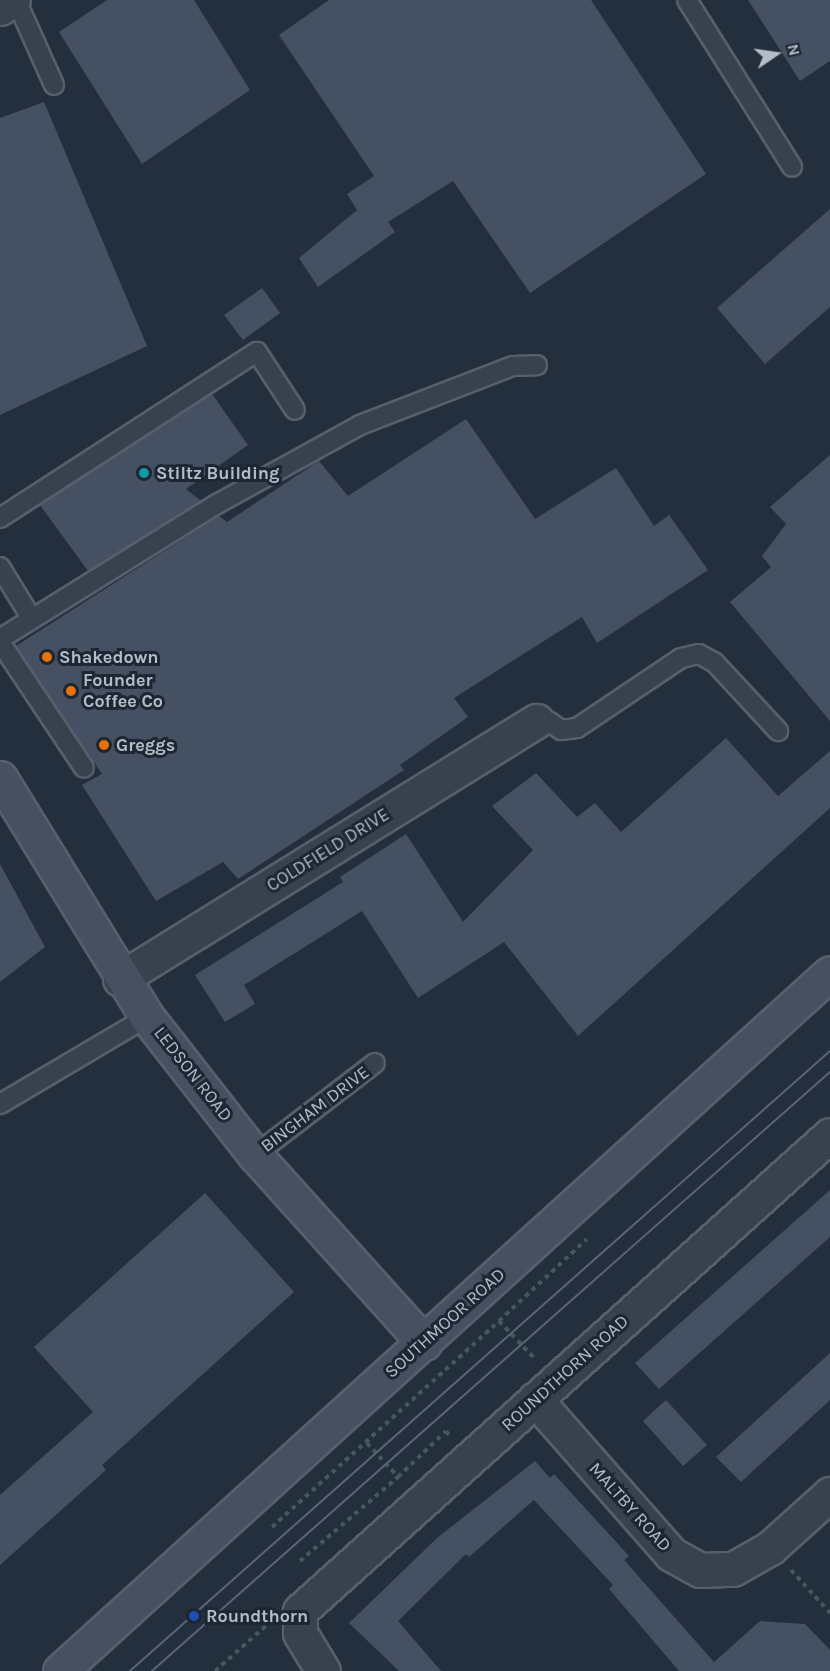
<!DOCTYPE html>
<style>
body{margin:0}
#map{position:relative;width:830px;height:1671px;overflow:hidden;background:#242f3e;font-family:Karla,sans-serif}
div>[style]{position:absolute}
.building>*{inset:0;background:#455162}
.path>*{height:4px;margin-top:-2px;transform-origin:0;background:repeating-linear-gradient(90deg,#44595c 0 4.5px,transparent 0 9px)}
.roads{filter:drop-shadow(2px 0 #565f6c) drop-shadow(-2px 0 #565f6c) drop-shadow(0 2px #565f6c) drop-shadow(0 -2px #565f6c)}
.lane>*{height:18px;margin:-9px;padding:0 9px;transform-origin:9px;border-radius:9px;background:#38414e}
.street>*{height:33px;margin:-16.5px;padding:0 16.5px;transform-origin:16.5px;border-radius:16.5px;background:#38414e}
.secondary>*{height:33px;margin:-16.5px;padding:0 16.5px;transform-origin:16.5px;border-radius:16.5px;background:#465061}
.tram>*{height:1.5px;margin:-0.75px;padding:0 0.75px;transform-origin:0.75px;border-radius:0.75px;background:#5a6575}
.dots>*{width:16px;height:16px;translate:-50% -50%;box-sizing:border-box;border:3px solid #1d2633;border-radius:50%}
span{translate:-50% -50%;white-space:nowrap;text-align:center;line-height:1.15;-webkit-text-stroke:6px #1d2633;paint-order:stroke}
.poi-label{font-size:18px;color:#b4bcc9;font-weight:700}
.left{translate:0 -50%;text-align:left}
.street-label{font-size:18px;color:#b4bcc9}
.north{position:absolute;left:746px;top:24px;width:60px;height:60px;-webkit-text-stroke:4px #1d2633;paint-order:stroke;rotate:77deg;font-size:16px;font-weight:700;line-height:24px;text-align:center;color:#b4bcc9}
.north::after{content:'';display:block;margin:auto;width:21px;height:27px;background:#b4bcc9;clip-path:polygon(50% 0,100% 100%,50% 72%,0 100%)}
</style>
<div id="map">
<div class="building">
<div style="clip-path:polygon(107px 0,194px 0,250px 90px,142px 164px,59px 32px)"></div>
<div style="clip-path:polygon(329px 0,591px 0,706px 174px,530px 293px,453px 181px,388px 222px,395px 232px,318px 287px,299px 258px,357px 210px,347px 194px,374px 176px,279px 35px)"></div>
<div style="clip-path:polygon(748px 0,830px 0,830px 61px,800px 81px)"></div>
<div style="clip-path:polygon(44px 102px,147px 346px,0 415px,0 118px)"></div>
<div style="clip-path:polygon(830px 209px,830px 307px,765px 364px,717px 308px)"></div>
<div style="clip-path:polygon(262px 288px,280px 313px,243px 340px,224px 315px)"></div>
<div style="clip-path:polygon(212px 394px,248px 445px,186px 489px,201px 501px,88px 571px,40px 505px)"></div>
<div style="clip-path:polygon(466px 419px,535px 519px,616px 468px,654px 526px,669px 515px,708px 570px,597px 643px,582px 617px,454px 698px,468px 717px,400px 765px,404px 770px,238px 879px,223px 862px,156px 901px,82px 785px,102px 774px,16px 646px,219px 516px,227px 522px,319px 461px,348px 496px)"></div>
<div style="clip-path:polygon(830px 455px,830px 721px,730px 602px,771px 567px,762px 556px,786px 524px,770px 507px)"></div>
<div style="clip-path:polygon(726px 738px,778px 796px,830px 751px,830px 808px,578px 1036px,504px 942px,418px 998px,362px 911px,244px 985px,255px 1004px,225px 1022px,195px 975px,343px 882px,340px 877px,406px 834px,463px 922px,533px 850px,492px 806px,536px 773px,577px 817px,595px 803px,621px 832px)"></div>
<div style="clip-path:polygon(0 864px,45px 947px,0 982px)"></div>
<div style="clip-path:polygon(830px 1190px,830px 1237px,659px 1389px,635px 1363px)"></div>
<div style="clip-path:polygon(205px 1193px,294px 1292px,102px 1465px,106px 1470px,0 1565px,0 1495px,93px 1412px,34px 1347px)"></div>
<div style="clip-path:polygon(830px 1353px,830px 1400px,741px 1482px,716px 1457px)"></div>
<div style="clip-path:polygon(666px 1400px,707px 1445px,683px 1466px,643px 1421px)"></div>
<div style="clip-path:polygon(535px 1461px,550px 1478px,554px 1474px,629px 1556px,624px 1560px,714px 1662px,760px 1621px,805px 1624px,830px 1650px,830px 1671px,679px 1671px,609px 1589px,613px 1585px,534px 1500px,469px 1557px,466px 1554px,398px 1621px,441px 1671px,399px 1671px,349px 1623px,437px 1538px)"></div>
</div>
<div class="path">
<div style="left:499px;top:1321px;width:120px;rotate:-43deg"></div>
<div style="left:367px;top:1443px;width:46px;rotate:47.6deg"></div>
<div style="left:398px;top:1477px;width:66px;rotate:-43.8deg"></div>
<div style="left:446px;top:1431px;width:6px;rotate:51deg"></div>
<div style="left:272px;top:1527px;width:307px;rotate:-42.2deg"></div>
<div style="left:499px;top:1321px;width:52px;rotate:46.5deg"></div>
<div style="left:300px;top:1561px;width:129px;rotate:-40.6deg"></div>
<div style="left:791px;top:1570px;width:58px;rotate:47.8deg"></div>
<div style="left:215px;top:1671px;width:72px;rotate:-41.6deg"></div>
</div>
<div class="roads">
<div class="lane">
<div style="left:16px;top:0;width:93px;rotate:65.9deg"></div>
<div style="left:687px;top:0;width:197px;rotate:57.8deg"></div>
<div style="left:0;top:518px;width:306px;rotate:-32.9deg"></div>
<div style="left:257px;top:352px;width:69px;rotate:56.8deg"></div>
<div style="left:0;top:567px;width:61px;rotate:58.4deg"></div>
<div style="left:0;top:639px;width:256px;rotate:-31.9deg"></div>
<div style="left:217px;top:504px;width:163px;rotate:-28.9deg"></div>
<div style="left:360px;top:425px;width:164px;rotate:-21.1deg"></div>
<div style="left:513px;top:366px;width:24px;rotate:-2deg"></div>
<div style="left:0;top:642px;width:151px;rotate:56.3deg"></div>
<div style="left:536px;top:721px;width:14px;rotate:4deg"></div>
<div style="left:550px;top:722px;width:14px;rotate:36deg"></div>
<div style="left:561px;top:730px;width:16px;rotate:-7deg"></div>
<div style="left:577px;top:728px;width:125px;rotate:-33.9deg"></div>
<div style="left:681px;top:658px;width:18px;rotate:-13deg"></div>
<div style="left:699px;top:654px;width:18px;rotate:29deg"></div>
<div style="left:715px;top:663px;width:93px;rotate:47.2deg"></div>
<div style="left:0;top:1104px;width:171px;rotate:-30.6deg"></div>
<div style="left:255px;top:1155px;width:151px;rotate:-37.5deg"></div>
</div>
<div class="street">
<div style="left:0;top:8px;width:15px;rotate:-32deg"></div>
<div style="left:120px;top:979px;width:490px;rotate:-31.8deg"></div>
<div style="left:535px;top:1399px;width:206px;rotate:48.7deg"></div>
<div style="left:671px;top:1554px;width:33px;rotate:29deg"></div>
<div style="left:700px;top:1570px;width:33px;rotate:-2deg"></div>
<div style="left:733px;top:1569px;width:43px;rotate:-29.6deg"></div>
<div style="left:770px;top:1548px;width:81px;rotate:-42deg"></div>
<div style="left:323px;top:1671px;width:44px;rotate:-121.2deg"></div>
<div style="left:300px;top:1633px;width:22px;rotate:-90deg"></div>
<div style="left:300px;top:1611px;width:712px;rotate:-41.93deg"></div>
</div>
<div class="secondary">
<div style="left:0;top:778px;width:281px;rotate:58.4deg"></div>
<div style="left:147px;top:1017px;width:175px;rotate:52deg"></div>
<div style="left:255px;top:1155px;width:253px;rotate:48deg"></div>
<div style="left:60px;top:1671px;width:1039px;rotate:-42.19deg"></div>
</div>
</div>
<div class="tram">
<div style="left:130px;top:1671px;width:935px;rotate:-41.53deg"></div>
<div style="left:152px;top:1671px;width:905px;rotate:-41.46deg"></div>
</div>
<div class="dots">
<div style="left:144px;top:473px;background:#0f9aa8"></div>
<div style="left:47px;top:657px;background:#e8710a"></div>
<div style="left:71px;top:691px;background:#e8710a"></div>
<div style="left:104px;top:745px;background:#e8710a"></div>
<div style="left:194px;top:1616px;background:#1a4fb4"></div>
</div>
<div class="poi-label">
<span class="left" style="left:156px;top:473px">Stiltz Building</span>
<span class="left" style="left:59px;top:657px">Shakedown</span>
<span class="left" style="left:83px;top:691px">Founder<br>Coffee Co</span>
<span class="left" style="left:116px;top:745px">Greggs</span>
<span class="left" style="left:206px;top:1616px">Roundthorn</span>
</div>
<div class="street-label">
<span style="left:328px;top:850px;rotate:-32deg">COLDFIELD DRIVE</span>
<span style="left:193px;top:1074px;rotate:52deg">LEDSON ROAD</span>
<span style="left:315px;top:1109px;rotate:-37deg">BINGHAM DRIVE</span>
<span style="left:445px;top:1323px;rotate:-42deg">SOUTHMOOR ROAD</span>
<span style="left:565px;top:1373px;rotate:-42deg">ROUNDTHORN ROAD</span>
<span style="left:630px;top:1507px;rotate:48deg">MALTBY ROAD</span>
</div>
<div class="north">N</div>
</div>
